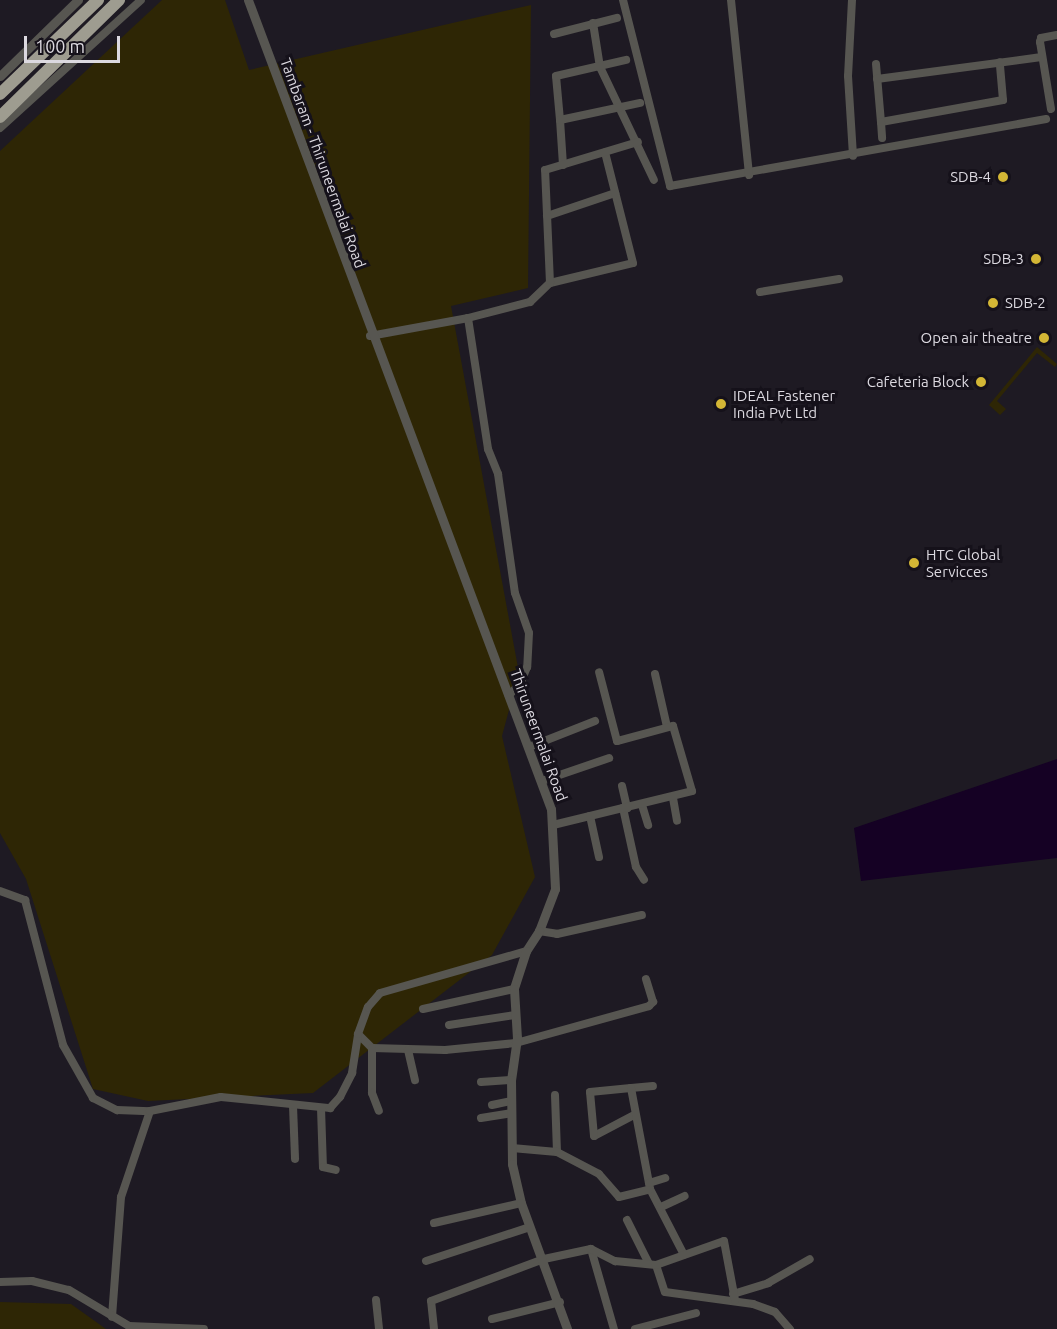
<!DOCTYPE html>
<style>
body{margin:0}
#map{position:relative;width:1057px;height:1329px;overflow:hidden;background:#1e1a23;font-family:Ubuntu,sans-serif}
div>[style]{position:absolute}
.green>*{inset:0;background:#2e2605}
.water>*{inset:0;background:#150124}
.minor>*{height:8px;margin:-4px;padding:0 4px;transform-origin:4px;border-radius:4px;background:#575651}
.tertiary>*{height:9px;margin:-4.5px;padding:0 4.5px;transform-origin:4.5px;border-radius:4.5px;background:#575651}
.trunk>*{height:12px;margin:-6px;padding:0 6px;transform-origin:6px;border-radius:6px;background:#9e9c90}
.dots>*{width:16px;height:16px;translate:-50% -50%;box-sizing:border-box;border:3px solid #15111a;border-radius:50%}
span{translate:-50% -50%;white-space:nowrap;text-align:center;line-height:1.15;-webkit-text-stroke:6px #15111a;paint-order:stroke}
.street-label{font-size:15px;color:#dcd9e0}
.poi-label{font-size:15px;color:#dcd9e0}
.right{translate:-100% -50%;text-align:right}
.left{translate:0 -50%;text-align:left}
.scale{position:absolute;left:24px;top:36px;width:96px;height:27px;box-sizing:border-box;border:3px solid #dcd9e0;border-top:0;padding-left:8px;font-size:18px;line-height:21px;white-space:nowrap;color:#dcd9e0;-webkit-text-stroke:4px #15111a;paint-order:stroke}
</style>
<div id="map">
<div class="green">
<div style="clip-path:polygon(162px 0,225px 0,249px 70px,531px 5px,528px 288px,451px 306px,519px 673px,502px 736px,535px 877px,492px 955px,313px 1093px,148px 1101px,93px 1089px,26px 879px,0 833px,0 151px)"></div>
<div style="clip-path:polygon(1037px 347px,1057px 364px,1055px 367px,1037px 353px,997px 401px,1006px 409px,1000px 415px,989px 405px)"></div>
<div style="clip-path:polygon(0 1302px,71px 1304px,106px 1329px,0 1329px)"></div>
</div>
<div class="water">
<div style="clip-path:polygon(1057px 759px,1057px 858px,861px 881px,854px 828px)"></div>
</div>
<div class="minor">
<div style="left:623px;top:0;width:192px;rotate:75.8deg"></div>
<div style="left:670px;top:186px;width:382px;rotate:-10.1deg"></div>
<div style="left:731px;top:0;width:176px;rotate:84.1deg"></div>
<div style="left:852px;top:0;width:76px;rotate:93deg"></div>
<div style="left:848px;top:76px;width:80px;rotate:86.4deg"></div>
<div style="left:593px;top:23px;width:45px;rotate:81deg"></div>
<div style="left:600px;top:67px;width:125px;rotate:64.5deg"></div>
<div style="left:554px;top:34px;width:65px;rotate:-14.3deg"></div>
<div style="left:876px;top:64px;width:58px;rotate:85.1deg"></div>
<div style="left:881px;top:122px;width:124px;rotate:-10.2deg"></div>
<div style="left:1003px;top:100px;width:38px;rotate:-95deg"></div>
<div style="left:877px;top:79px;width:166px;rotate:-7.6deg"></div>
<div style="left:1051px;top:109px;width:68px;rotate:-99.3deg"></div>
<div style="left:1040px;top:42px;width:4px;rotate:-76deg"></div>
<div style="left:1041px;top:38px;width:16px;rotate:-11deg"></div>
<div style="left:560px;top:120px;width:44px;rotate:-95.2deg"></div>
<div style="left:556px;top:76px;width:72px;rotate:-12.9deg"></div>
<div style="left:881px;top:122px;width:16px;rotate:86deg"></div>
<div style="left:0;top:128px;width:190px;rotate:-42.2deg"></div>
<div style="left:563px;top:165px;width:45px;rotate:-93.8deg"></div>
<div style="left:560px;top:120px;width:82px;rotate:-12deg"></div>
<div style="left:547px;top:216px;width:72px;rotate:-18.7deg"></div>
<div style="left:550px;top:283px;width:85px;rotate:-13.5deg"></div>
<div style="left:633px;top:263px;width:114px;rotate:-104.2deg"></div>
<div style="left:760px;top:292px;width:80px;rotate:-9.3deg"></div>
<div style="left:468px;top:318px;width:133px;rotate:81.3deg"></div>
<div style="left:488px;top:449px;width:27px;rotate:68deg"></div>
<div style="left:498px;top:474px;width:120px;rotate:81.9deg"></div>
<div style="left:515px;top:593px;width:42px;rotate:70.7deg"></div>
<div style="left:529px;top:633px;width:34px;rotate:93deg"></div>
<div style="left:527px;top:667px;width:18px;rotate:112deg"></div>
<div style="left:520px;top:684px;width:16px;rotate:135deg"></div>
<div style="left:370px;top:336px;width:100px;rotate:-10.4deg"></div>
<div style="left:468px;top:318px;width:64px;rotate:-14.5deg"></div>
<div style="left:530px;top:302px;width:28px;rotate:-44deg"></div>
<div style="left:550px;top:283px;width:113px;rotate:-92.5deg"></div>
<div style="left:545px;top:170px;width:97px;rotate:-16.8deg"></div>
<div style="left:655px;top:674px;width:54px;rotate:77.2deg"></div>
<div style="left:529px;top:747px;width:71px;rotate:-21.5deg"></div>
<div style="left:542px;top:781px;width:71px;rotate:-18.9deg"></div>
<div style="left:622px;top:786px;width:23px;rotate:77deg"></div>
<div style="left:673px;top:798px;width:23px;rotate:80deg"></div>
<div style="left:642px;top:805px;width:21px;rotate:73deg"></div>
<div style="left:623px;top:808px;width:60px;rotate:77.6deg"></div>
<div style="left:636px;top:867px;width:15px;rotate:58deg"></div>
<div style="left:590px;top:816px;width:42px;rotate:77.6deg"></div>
<div style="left:553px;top:825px;width:143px;rotate:-13.7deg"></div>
<div style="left:692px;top:791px;width:68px;rotate:-106.3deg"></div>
<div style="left:673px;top:726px;width:58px;rotate:165deg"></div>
<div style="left:617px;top:741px;width:71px;rotate:-104.6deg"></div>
<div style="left:0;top:891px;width:27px;rotate:20deg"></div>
<div style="left:25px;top:900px;width:150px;rotate:75.3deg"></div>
<div style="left:63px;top:1045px;width:61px;rotate:60.5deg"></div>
<div style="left:93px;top:1098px;width:27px;rotate:27deg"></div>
<div style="left:117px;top:1110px;width:33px;rotate:2deg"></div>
<div style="left:150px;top:1111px;width:91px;rotate:108.6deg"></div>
<div style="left:121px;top:1197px;width:120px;rotate:94.3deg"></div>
<div style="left:539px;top:931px;width:18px;rotate:9deg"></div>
<div style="left:557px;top:934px;width:87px;rotate:-12.6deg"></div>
<div style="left:423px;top:1009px;width:93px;rotate:-12.4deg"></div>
<div style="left:449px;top:1025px;width:67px;rotate:-8.6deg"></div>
<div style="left:358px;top:1034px;width:20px;rotate:45deg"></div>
<div style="left:372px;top:1048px;width:73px;rotate:1.6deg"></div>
<div style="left:445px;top:1050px;width:71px;rotate:-5.6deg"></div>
<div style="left:516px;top:1043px;width:138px;rotate:-15.5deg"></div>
<div style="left:649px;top:1006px;width:6px;rotate:-45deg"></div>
<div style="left:653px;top:1002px;width:24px;rotate:-107deg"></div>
<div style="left:372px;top:1048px;width:45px;rotate:90deg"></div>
<div style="left:372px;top:1093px;width:19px;rotate:69deg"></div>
<div style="left:408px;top:1050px;width:31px;rotate:77deg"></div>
<div style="left:481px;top:1082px;width:30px;rotate:-4deg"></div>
<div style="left:631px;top:1088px;width:22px;rotate:-5deg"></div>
<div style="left:555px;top:1095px;width:57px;rotate:88deg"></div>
<div style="left:492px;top:1105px;width:19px;rotate:-12deg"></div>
<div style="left:293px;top:1106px;width:53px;rotate:87.8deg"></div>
<div style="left:321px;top:1108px;width:59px;rotate:88.1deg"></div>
<div style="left:323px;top:1167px;width:13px;rotate:13deg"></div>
<div style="left:150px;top:1111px;width:72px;rotate:-11.2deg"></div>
<div style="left:221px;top:1097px;width:110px;rotate:5.8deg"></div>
<div style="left:330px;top:1108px;width:15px;rotate:-48deg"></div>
<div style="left:340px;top:1097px;width:27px;rotate:-63deg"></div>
<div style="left:352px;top:1073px;width:39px;rotate:-81deg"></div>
<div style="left:358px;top:1034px;width:29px;rotate:-70deg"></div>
<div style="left:368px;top:1007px;width:18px;rotate:-49deg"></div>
<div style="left:380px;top:993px;width:152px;rotate:-16deg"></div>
<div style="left:634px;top:1115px;width:45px;rotate:152.3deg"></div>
<div style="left:594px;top:1136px;width:44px;rotate:-95.2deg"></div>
<div style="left:590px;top:1092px;width:41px;rotate:-5.6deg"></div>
<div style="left:631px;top:1088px;width:103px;rotate:79.3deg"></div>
<div style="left:650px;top:1189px;width:74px;rotate:62.7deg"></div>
<div style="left:481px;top:1118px;width:30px;rotate:-9deg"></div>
<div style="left:512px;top:1148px;width:45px;rotate:5.1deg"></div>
<div style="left:557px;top:1152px;width:47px;rotate:27.6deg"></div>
<div style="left:599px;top:1174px;width:30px;rotate:49deg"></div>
<div style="left:619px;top:1197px;width:32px;rotate:-14deg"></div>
<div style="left:649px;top:1183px;width:17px;rotate:-17deg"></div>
<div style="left:661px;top:1207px;width:26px;rotate:-25deg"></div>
<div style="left:627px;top:1220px;width:49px;rotate:63.4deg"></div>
<div style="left:434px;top:1223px;width:89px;rotate:-12.9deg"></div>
<div style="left:591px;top:1249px;width:83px;rotate:74deg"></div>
<div style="left:426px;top:1261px;width:109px;rotate:-18.1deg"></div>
<div style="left:656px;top:1265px;width:28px;rotate:72deg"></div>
<div style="left:665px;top:1292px;width:89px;rotate:7.8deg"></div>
<div style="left:753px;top:1304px;width:23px;rotate:20deg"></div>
<div style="left:775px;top:1312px;width:23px;rotate:49deg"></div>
<div style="left:0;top:1282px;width:32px;rotate:-2deg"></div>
<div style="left:32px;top:1281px;width:38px;rotate:14deg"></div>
<div style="left:69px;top:1290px;width:70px;rotate:31deg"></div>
<div style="left:129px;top:1326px;width:75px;rotate:2.3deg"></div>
<div style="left:733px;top:1294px;width:37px;rotate:-17deg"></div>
<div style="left:768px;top:1283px;width:48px;rotate:-29.7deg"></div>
<div style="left:376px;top:1300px;width:29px;rotate:84deg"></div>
<div style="left:492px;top:1319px;width:70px;rotate:-14deg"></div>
<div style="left:434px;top:1329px;width:28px;rotate:-96deg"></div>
<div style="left:431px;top:1301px;width:121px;rotate:-20.4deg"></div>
<div style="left:544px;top:1259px;width:48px;rotate:-12deg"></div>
<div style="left:591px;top:1249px;width:27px;rotate:27deg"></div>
<div style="left:615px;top:1261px;width:41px;rotate:5.6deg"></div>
<div style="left:656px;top:1265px;width:72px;rotate:-19.4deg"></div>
<div style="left:724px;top:1241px;width:60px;rotate:79.4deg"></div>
<div style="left:635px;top:1329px;width:63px;rotate:-14.7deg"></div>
</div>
<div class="tertiary">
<div style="left:248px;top:0;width:864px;rotate:69.47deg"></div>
<div style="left:551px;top:809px;width:80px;rotate:87.1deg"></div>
<div style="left:555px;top:889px;width:45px;rotate:110.9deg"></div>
<div style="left:539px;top:931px;width:24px;rotate:123deg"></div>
<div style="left:526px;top:951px;width:40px;rotate:108deg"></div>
<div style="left:514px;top:989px;width:49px;rotate:86.5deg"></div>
<div style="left:517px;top:1038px;width:42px;rotate:98.1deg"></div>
<div style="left:511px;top:1080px;width:84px;rotate:89.3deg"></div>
<div style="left:512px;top:1164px;width:40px;rotate:77deg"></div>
<div style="left:521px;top:1203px;width:134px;rotate:69.9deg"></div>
<div style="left:0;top:76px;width:109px;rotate:-44.3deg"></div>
</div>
<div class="trunk">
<div style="left:0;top:94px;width:136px;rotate:-43.8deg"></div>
<div style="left:0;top:117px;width:167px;rotate:-44.5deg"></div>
</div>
<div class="dots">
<div style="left:1003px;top:177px;background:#d3b635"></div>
<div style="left:1036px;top:259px;background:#d3b635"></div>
<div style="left:993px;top:303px;background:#d3b635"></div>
<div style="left:1044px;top:338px;background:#d3b635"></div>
<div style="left:981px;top:382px;background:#d3b635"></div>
<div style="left:721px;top:404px;background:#d3b635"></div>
<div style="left:914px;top:563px;background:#d3b635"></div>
</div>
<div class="street-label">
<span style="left:323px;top:163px;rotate:70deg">Tambaram - Thiruneermalai Road</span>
<span style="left:539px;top:735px;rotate:70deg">Thiruneermalai Road</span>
</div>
<div class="poi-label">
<span class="right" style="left:991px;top:177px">SDB-4</span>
<span class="right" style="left:1024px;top:259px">SDB-3</span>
<span class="left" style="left:1005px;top:303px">SDB-2</span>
<span class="right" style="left:1032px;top:338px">Open air theatre</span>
<span class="right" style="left:969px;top:382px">Cafeteria Block</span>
<span class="left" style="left:733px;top:404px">IDEAL Fastener<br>India Pvt Ltd</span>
<span class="left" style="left:926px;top:563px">HTC Global<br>Servicces</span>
</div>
<div class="scale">100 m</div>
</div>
